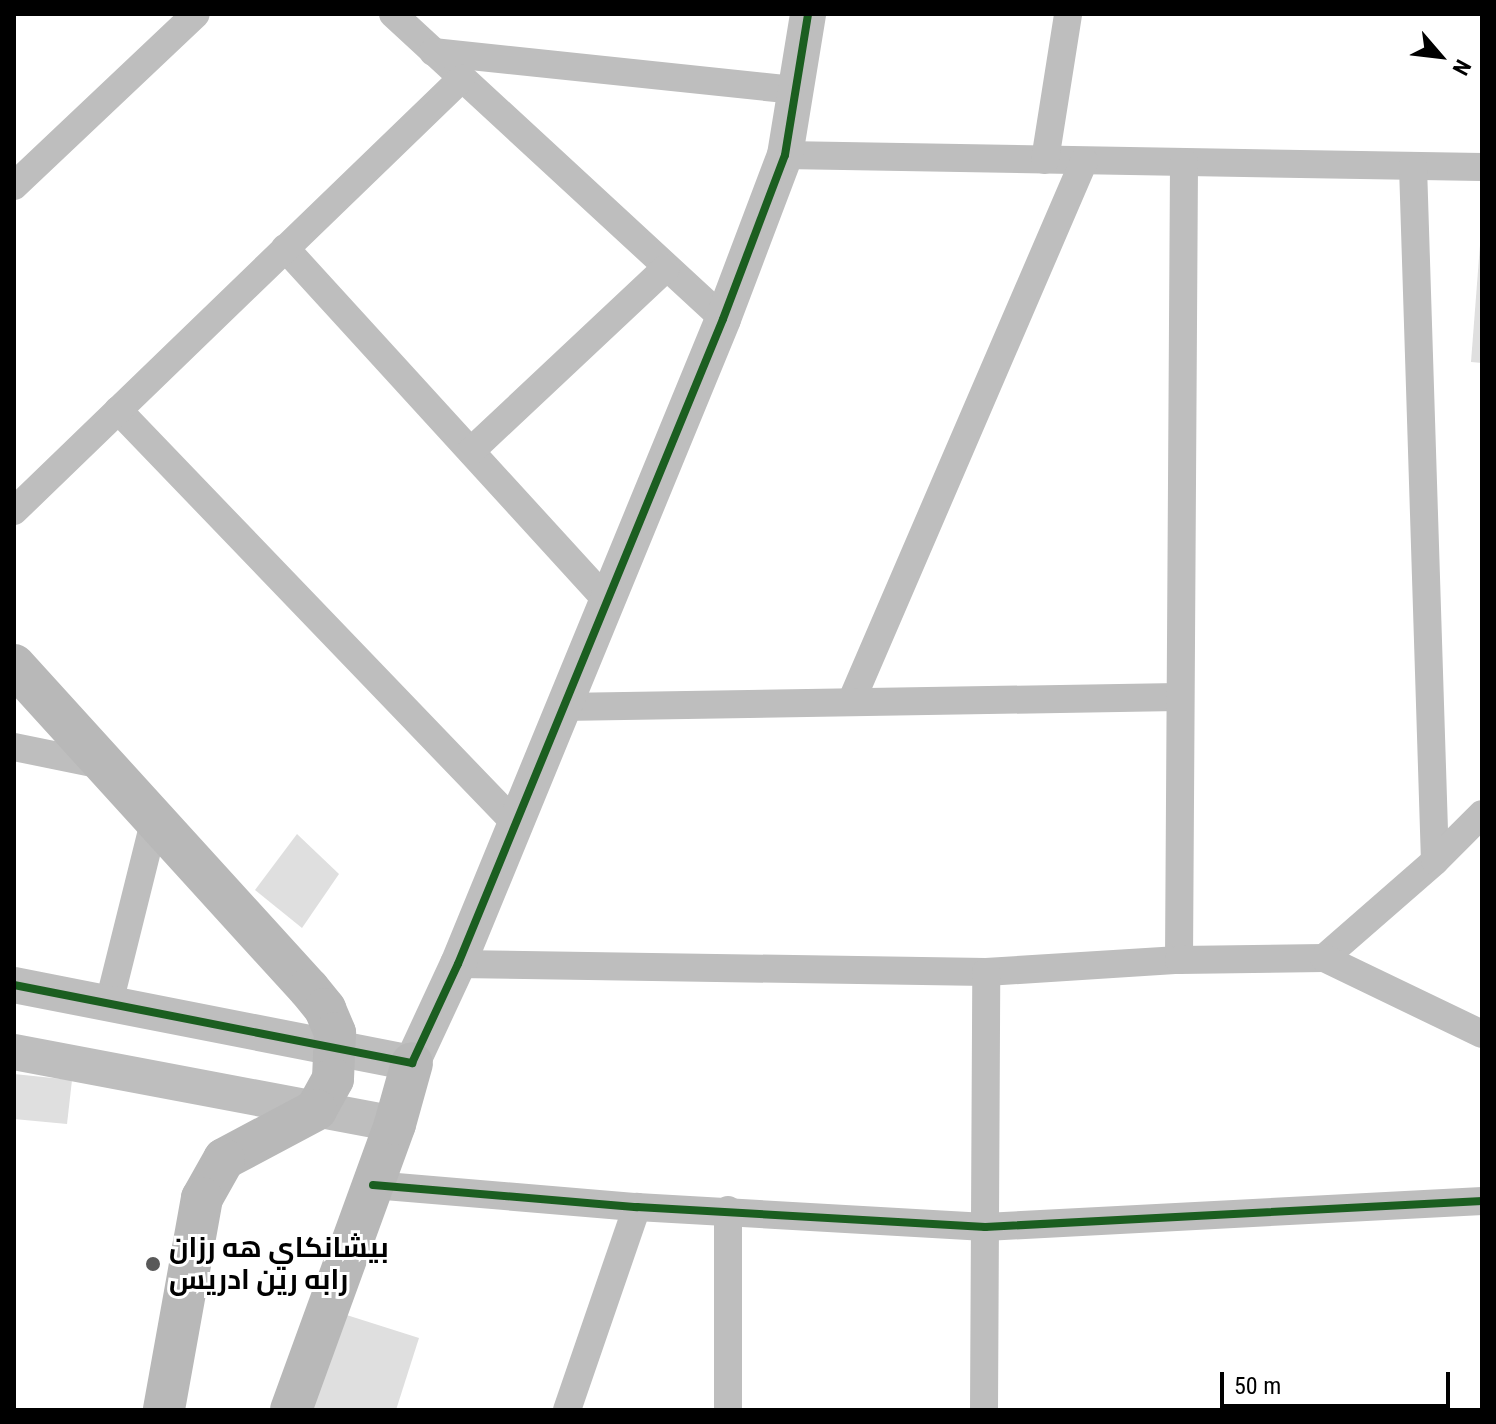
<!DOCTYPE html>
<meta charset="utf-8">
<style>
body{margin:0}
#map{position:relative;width:1496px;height:1424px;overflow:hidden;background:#fff;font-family:"Roboto Condensed",Cairo,sans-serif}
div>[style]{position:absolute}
.building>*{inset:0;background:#dfdfdf}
.minor>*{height:28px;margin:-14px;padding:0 14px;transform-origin:14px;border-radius:14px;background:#bebebe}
.tertiary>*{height:36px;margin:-18px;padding:0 18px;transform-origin:18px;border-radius:18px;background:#bebebe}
.secondary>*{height:42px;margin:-21px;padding:0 21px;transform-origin:21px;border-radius:21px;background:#b8b8b8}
.cycleway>*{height:8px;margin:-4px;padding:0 4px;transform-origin:4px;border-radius:4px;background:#1b5e20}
.dots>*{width:22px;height:22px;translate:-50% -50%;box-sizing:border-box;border:4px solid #fff;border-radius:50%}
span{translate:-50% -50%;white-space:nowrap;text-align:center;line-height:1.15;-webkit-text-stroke:6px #fff;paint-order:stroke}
.poi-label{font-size:28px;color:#000;font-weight:700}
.left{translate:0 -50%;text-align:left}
.frame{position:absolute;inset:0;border:16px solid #000;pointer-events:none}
.north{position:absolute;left:1400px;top:16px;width:80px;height:80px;-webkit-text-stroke:6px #fff;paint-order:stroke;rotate:118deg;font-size:22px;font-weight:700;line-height:32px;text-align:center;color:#000}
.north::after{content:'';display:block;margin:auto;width:28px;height:36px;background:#000;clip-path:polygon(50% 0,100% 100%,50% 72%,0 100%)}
.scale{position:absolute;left:1220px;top:1372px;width:230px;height:36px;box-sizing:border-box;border:4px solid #000;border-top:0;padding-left:10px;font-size:24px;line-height:28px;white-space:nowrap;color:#000;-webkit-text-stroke:6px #fff;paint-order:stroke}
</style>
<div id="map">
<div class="building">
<div style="clip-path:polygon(1480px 245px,1482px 245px,1482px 363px,1471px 362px)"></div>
<div style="clip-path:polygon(297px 834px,339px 874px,302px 928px,255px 890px)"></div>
<div style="clip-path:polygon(14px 1074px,72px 1080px,67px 1124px,14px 1119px)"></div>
<div style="clip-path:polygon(334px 1311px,419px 1338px,396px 1410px,303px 1410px)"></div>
</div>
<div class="minor">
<div style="left:393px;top:14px;width:449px;rotate:42.7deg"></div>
<div style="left:433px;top:52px;width:365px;rotate:6deg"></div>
<div style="left:785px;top:155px;width:697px;rotate:0.99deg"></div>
<div style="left:1045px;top:160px;width:148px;rotate:-81deg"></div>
<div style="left:1413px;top:166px;width:695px;rotate:88.19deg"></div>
<div style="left:14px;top:186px;width:250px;rotate:-43.4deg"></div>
<div style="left:285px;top:248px;width:476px;rotate:47.6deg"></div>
<div style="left:118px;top:410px;width:571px;rotate:46.13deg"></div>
<div style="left:471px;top:451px;width:267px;rotate:-43.2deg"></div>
<div style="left:14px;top:511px;width:622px;rotate:-44.02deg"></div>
<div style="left:851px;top:702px;width:589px;rotate:-66.7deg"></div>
<div style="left:562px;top:707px;width:616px;rotate:-0.93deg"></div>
<div style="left:14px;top:747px;width:95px;rotate:11.5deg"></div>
<div style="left:1324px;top:958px;width:147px;rotate:-41.1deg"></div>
<div style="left:1435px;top:861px;width:66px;rotate:-45deg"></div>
<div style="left:1179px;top:960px;width:798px;rotate:-89.64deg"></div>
<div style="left:458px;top:964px;width:528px;rotate:0.87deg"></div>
<div style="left:986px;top:972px;width:193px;rotate:-3.6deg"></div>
<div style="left:1179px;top:960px;width:145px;rotate:-0.8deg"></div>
<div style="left:1324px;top:958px;width:175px;rotate:25.7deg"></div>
<div style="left:109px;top:1003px;width:191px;rotate:-76deg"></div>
<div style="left:373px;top:1185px;width:265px;rotate:4.8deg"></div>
<div style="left:637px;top:1207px;width:349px;rotate:3.3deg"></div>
<div style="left:985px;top:1227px;width:498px;rotate:-3deg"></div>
<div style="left:567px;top:1410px;width:215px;rotate:-71deg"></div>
<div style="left:728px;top:1410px;width:200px;rotate:-90deg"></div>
<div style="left:984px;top:1410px;width:438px;rotate:-89.7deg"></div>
</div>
<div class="tertiary">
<div style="left:14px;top:985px;width:406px;rotate:11.1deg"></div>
<div style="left:412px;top:1063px;width:109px;rotate:-65.1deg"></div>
<div style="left:458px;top:964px;width:697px;rotate:-67.66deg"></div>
<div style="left:723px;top:319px;width:175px;rotate:-69.3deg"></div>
<div style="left:785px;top:155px;width:143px;rotate:-80.7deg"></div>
<div style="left:14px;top:1052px;width:388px;rotate:10.7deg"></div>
</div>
<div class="secondary">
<div style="left:14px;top:665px;width:438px;rotate:47.7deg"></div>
<div style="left:309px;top:989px;width:26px;rotate:51deg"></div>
<div style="left:325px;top:1009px;width:26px;rotate:67deg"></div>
<div style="left:335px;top:1033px;width:46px;rotate:92.5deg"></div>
<div style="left:333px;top:1079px;width:35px;rotate:119deg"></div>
<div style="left:316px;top:1110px;width:104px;rotate:152deg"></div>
<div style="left:224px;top:1159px;width:45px;rotate:119.4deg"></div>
<div style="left:202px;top:1198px;width:215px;rotate:100.2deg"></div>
<div style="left:291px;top:1410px;width:304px;rotate:-70deg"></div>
<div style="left:395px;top:1124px;width:63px;rotate:-74.4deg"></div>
</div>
<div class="cycleway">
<div style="left:14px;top:985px;width:406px;rotate:11.1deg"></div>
<div style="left:412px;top:1063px;width:109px;rotate:-65.1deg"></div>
<div style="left:458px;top:964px;width:697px;rotate:-67.66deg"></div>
<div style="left:723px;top:319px;width:175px;rotate:-69.3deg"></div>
<div style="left:785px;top:155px;width:143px;rotate:-80.7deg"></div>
<div style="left:373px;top:1185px;width:265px;rotate:4.8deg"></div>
<div style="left:637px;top:1207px;width:349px;rotate:3.3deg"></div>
<div style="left:985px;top:1227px;width:498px;rotate:-3deg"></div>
</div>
<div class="dots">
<div style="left:153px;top:1264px;background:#595959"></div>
</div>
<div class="poi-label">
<span class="left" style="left:169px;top:1264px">بيشانكاي هه رزان<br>رابه رين ادريس</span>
</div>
<div class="frame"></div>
<div class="north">N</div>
<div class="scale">50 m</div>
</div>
